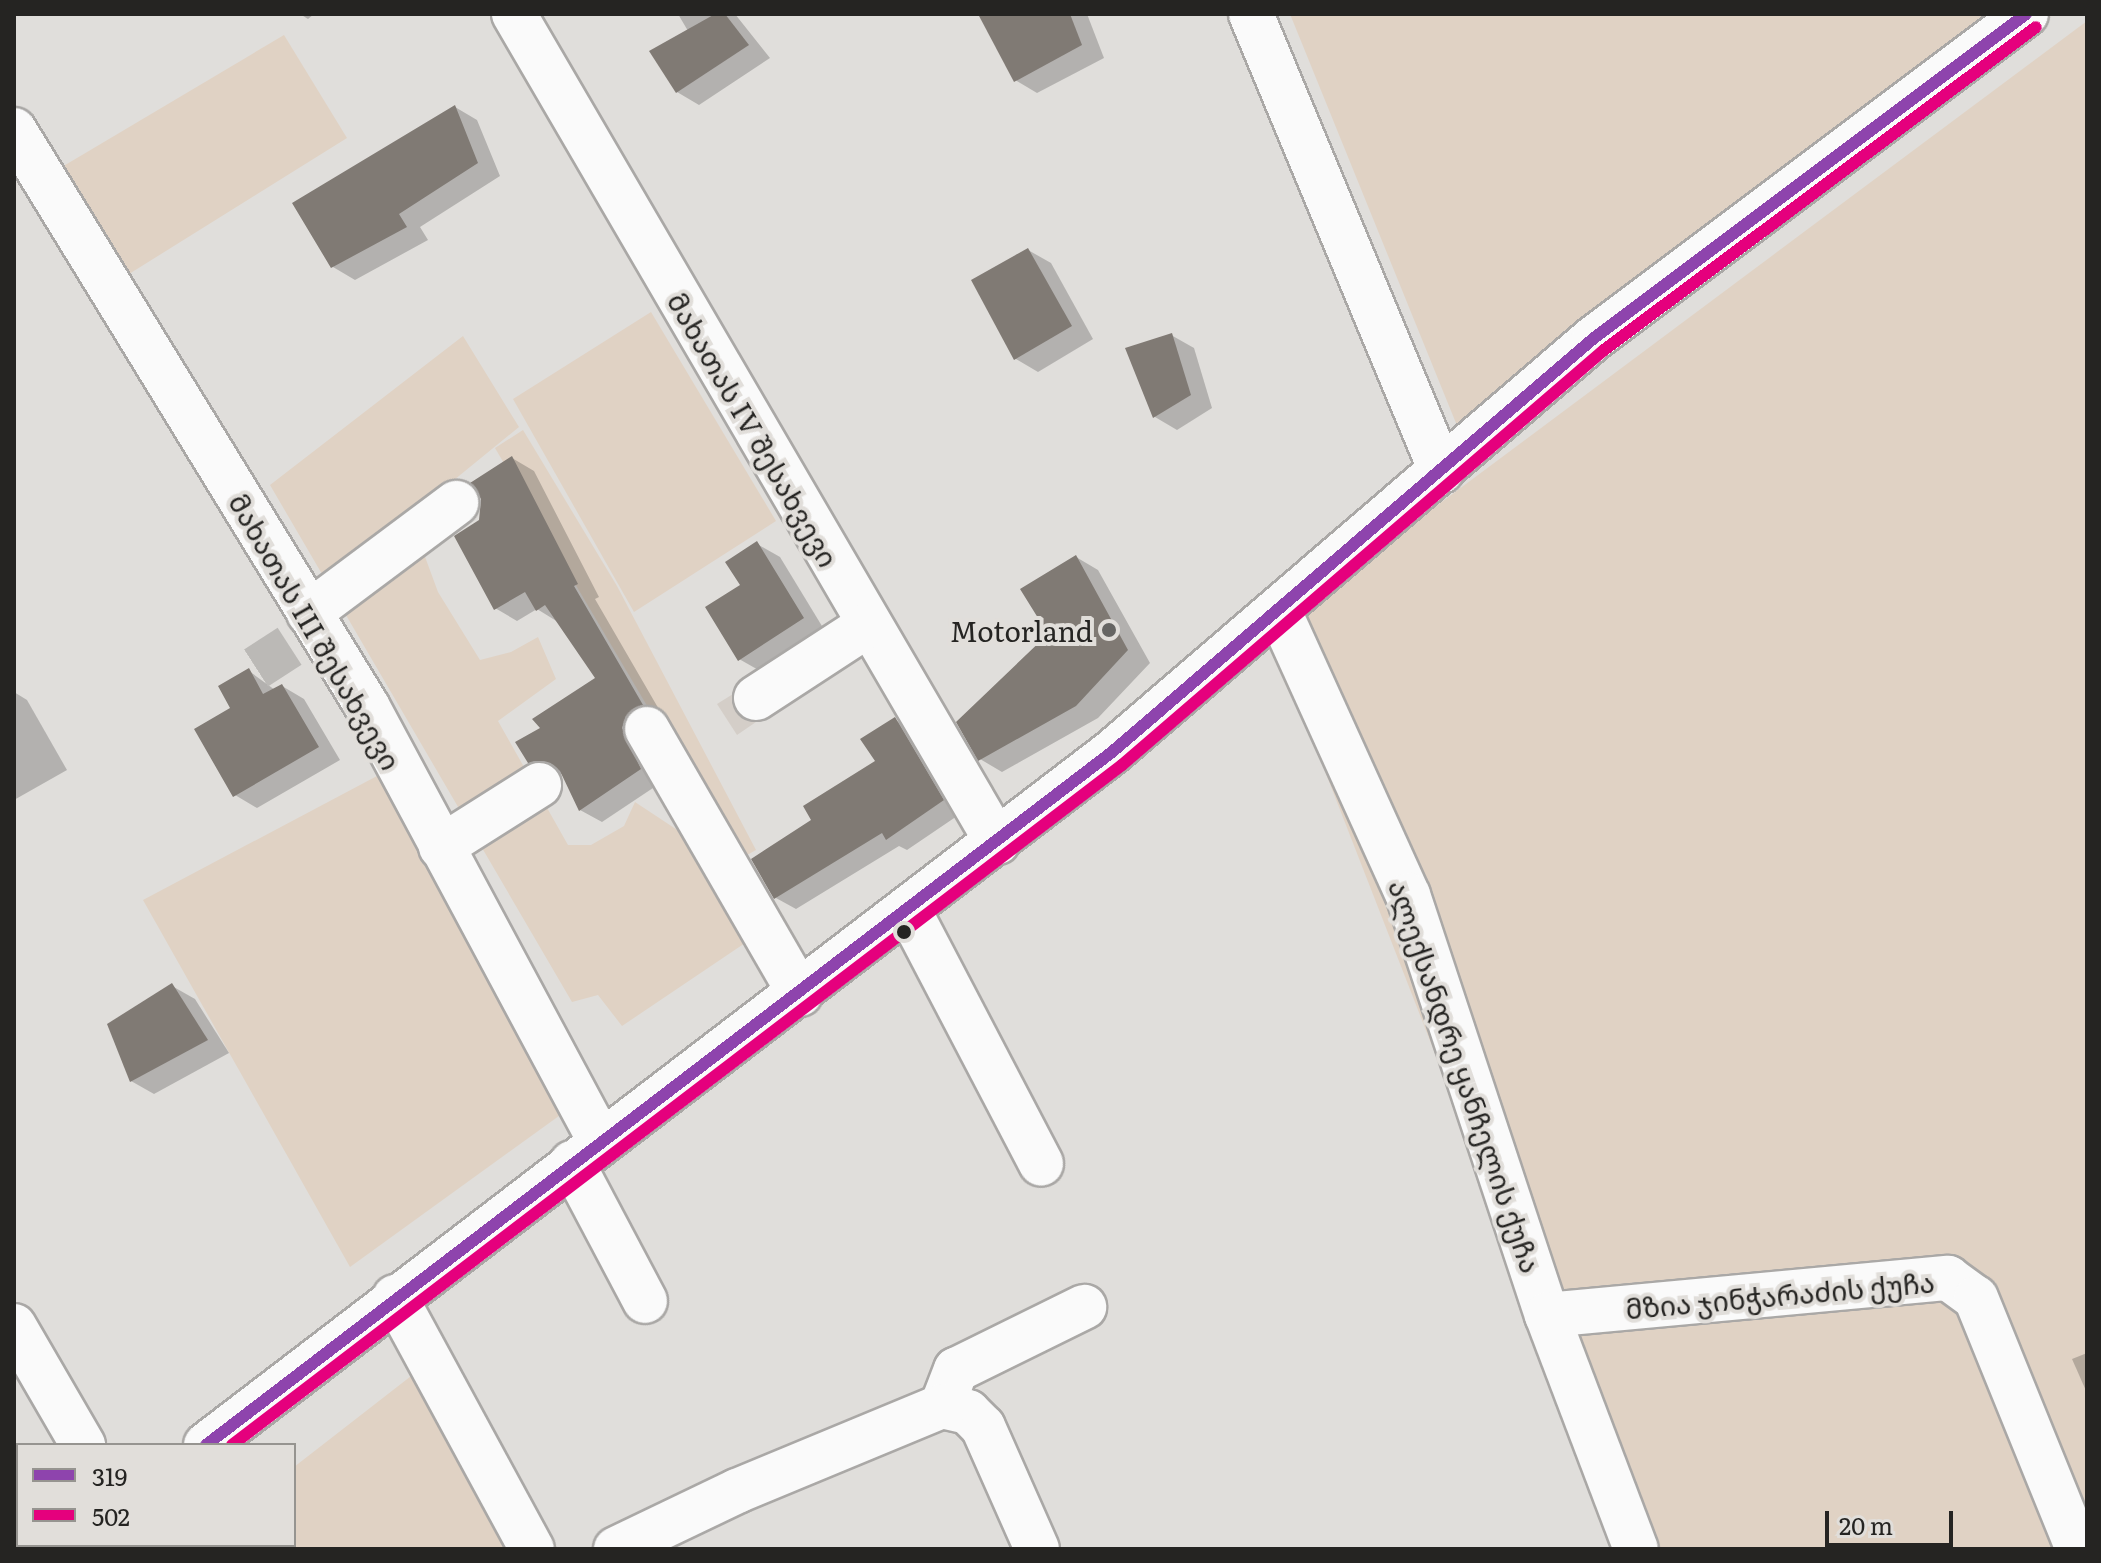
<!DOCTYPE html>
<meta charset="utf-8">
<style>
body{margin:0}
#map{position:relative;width:2101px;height:1563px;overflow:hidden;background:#e0dedb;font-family:Literata,"Noto Sans Georgian",serif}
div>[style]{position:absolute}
.built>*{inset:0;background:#d4cec8}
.green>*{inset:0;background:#e0d2c4}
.shadow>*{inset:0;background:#0003}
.building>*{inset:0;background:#807a74}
.minor-tunnel>*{height:44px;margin-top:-22px;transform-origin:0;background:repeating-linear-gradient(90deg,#bbb9b6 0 44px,transparent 0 66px)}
.roads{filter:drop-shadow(2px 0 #aaa8a6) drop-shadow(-2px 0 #aaa8a6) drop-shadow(0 2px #aaa8a6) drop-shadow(0 -2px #aaa8a6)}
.minor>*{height:44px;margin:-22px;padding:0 22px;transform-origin:22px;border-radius:22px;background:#fafafa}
.major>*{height:44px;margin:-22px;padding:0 22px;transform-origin:22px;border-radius:22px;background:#fafafa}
.bus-1>*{height:12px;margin:-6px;padding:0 6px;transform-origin:6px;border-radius:6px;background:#8e44ad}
.bus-2>*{height:12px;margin:-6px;padding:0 6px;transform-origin:6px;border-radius:6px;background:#e5007d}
.dots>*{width:22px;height:22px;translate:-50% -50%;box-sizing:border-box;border:4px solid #e1deda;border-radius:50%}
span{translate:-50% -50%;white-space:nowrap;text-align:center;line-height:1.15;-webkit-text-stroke:8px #e1deda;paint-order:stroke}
.street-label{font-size:28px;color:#252422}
.poi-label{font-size:28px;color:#252422}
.right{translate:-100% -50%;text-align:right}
.frame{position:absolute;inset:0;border:16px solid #252422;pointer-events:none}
.legend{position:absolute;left:16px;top:1443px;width:280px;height:104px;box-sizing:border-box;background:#e1deda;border:2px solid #969490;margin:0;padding:10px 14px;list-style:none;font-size:24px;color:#252422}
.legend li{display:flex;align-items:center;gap:16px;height:40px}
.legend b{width:40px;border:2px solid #969490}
.scale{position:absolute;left:1825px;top:1511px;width:128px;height:36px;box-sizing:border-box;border:4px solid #252422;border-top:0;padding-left:10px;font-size:24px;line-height:28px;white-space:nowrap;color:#252422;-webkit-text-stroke:6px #e1deda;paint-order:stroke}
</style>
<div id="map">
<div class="built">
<div style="clip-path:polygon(749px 684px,766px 715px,737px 735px,717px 704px)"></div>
</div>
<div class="green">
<div style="clip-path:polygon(1290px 14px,1986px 14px,1460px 433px)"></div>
<div style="clip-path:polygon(2087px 21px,2087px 1549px,1628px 1549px,1270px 630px)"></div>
<div style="clip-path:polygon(284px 35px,347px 138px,113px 284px,45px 177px)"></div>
<div style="clip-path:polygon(651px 312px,776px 521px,634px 612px,513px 399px)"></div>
<div style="clip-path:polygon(463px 336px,519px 427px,410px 516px,438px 592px,480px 660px,511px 652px,538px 637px,556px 679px,498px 721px,568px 845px,591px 845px,624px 826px,635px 802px,697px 843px,754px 937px,622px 1026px,598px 995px,572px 1002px,270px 485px)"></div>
<div style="clip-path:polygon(523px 430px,617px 586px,756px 850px,738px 860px,495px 448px)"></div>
<div style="clip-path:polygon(377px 776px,570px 1108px,350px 1267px,143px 900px)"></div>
<div style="clip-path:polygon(415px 1373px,514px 1549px,189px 1549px,294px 1545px,294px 1467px)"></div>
</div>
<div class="shadow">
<div style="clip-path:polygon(300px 14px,314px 14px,308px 19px)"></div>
<div style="clip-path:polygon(678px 14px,735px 14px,770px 58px,699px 105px,677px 92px,688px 31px)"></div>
<div style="clip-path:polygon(981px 14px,1087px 14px,1104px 58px,1037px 93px,1015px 80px)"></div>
<div style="clip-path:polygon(455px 107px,477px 120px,500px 176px,420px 227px,428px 240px,355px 280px,333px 267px)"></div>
<div style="clip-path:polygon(1028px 250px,1051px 263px,1093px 339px,1038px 372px,1016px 359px)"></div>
<div style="clip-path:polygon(1171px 335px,1194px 348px,1212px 408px,1177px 430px,1155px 417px)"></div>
<div style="clip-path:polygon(512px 458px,534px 471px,599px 597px,595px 599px,664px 718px,662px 782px,602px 822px,580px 810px,563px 774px,551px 775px,529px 762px,598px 678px,558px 622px,537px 609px,517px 621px,495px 608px,481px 521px)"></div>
<div style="clip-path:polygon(757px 544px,780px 557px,825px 631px,762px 672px,739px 659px,743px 585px)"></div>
<div style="clip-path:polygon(1076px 557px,1098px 570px,1150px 663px,1098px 718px,1002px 772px,980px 759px,1050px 634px)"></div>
<div style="clip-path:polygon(249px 671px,275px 690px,282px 686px,304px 699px,340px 760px,257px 808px,235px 795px,233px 708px)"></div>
<div style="clip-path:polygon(14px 692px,27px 700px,67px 770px,14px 800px)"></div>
<div style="clip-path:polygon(895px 720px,915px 731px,963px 812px,907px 850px,899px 846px,796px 909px,776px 898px,814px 820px,877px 762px)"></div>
<div style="clip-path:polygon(172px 986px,195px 999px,229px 1053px,154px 1094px,131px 1081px)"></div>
<div style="clip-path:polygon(2087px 1353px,2087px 1393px,2072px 1359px)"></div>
</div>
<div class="building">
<div style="clip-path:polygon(715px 14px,725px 14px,749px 45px,676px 93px,649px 51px)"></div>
<div style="clip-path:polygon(978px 14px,1070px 14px,1082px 45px,1014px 82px)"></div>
<div style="clip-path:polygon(455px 105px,478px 163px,399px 214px,407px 227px,331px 268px,292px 203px)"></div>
<div style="clip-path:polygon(1028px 248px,1072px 326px,1014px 360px,971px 280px)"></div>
<div style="clip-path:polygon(1172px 333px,1191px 395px,1153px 418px,1125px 348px)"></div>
<div style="clip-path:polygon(512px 456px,578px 584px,574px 586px,643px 705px,626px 716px,622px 728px,641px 769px,579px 811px,560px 771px,550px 763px,528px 763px,515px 742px,540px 728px,532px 719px,595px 678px,545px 605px,536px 611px,525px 592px,494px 610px,454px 536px,479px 520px,481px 499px,470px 483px)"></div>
<div style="clip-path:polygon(757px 541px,804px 618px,738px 661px,705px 607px,740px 585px,725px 562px)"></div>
<div style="clip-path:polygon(1076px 555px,1128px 650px,1076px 706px,978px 761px,956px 722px,1048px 634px,1020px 589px)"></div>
<div style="clip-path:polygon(249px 668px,263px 694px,282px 684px,319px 747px,233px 797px,194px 729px,230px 708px,218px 686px)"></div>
<div style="clip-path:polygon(895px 717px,944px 800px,886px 840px,882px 833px,774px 899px,751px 859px,811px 820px,803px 806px,875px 761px,860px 739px)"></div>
<div style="clip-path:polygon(172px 983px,208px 1040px,130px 1082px,107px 1024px)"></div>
</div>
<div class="minor-tunnel">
<div style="left:256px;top:668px;width:40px;rotate:-32.9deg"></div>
</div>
<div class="roads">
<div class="minor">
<div style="left:514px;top:14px;width:959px;rotate:59.74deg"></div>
<div style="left:1251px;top:14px;width:495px;rotate:67.4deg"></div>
<div style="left:14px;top:130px;width:676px;rotate:58.5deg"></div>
<div style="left:367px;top:706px;width:493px;rotate:61.8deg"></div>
<div style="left:1279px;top:611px;width:312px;rotate:65.6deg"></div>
<div style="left:1408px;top:895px;width:442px;rotate:71.7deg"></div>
<div style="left:1547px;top:1315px;width:250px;rotate:69.2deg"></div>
<div style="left:309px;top:613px;width:184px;rotate:-36.8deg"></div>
<div style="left:756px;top:698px;width:134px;rotate:-33.1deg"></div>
<div style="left:647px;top:729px;width:306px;rotate:60deg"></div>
<div style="left:441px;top:847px;width:116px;rotate:-32.3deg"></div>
<div style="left:909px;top:911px;width:285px;rotate:62.4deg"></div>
<div style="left:572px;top:1163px;width:156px;rotate:62.1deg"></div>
<div style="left:395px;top:1297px;width:287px;rotate:61.5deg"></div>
<div style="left:1547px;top:1315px;width:403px;rotate:-5.3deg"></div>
<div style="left:1948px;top:1278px;width:34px;rotate:36deg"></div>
<div style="left:1976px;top:1298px;width:271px;rotate:67.9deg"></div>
<div style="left:14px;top:1326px;width:138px;rotate:59.9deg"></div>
<div style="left:942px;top:1406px;width:39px;rotate:-69deg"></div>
<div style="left:956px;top:1370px;width:143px;rotate:-26.2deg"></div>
<div style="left:616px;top:1549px;width:134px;rotate:-25.6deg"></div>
<div style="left:737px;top:1491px;width:222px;rotate:-22.5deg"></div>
<div style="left:942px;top:1406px;width:27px;rotate:13deg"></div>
<div style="left:968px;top:1412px;width:21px;rotate:45deg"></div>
<div style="left:983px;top:1427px;width:133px;rotate:66.1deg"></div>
</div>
<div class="major">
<div style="left:206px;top:1445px;width:1141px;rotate:-37.41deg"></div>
<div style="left:1112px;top:752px;width:635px;rotate:-40.66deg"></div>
<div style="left:1594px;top:338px;width:540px;rotate:-36.87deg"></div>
<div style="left:74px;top:1549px;width:6px;rotate:-39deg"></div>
</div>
</div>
<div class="bus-1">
<div style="left:206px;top:1445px;width:1141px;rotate:-37.41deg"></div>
<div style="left:1112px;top:752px;width:635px;rotate:-40.66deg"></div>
<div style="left:1594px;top:338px;width:540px;rotate:-36.87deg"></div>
</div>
<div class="bus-2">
<div style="left:232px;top:1445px;width:1120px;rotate:-37.38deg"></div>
<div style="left:1122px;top:765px;width:636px;rotate:-40.73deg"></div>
<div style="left:1604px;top:350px;width:539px;rotate:-36.78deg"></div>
</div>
<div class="dots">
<div style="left:1109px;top:630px;background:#666563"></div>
<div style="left:904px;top:932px;background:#252422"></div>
</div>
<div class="street-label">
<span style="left:754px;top:429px;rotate:60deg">მახათას IV შესახვევი</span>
<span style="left:316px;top:631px;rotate:60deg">მახათას III შესახვევი</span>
<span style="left:1466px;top:1076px;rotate:71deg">ალექსანდრე ყანჩელის ქუჩა</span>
<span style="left:1780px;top:1294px;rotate:-5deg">მზია ჯინჭარაძის ქუჩა</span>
</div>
<div class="poi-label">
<span class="right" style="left:1093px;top:630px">Motorland</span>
</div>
<div class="frame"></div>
<ul class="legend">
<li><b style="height:10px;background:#8e44ad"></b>319</li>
<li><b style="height:10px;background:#e5007d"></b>502</li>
</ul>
<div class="scale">20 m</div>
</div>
